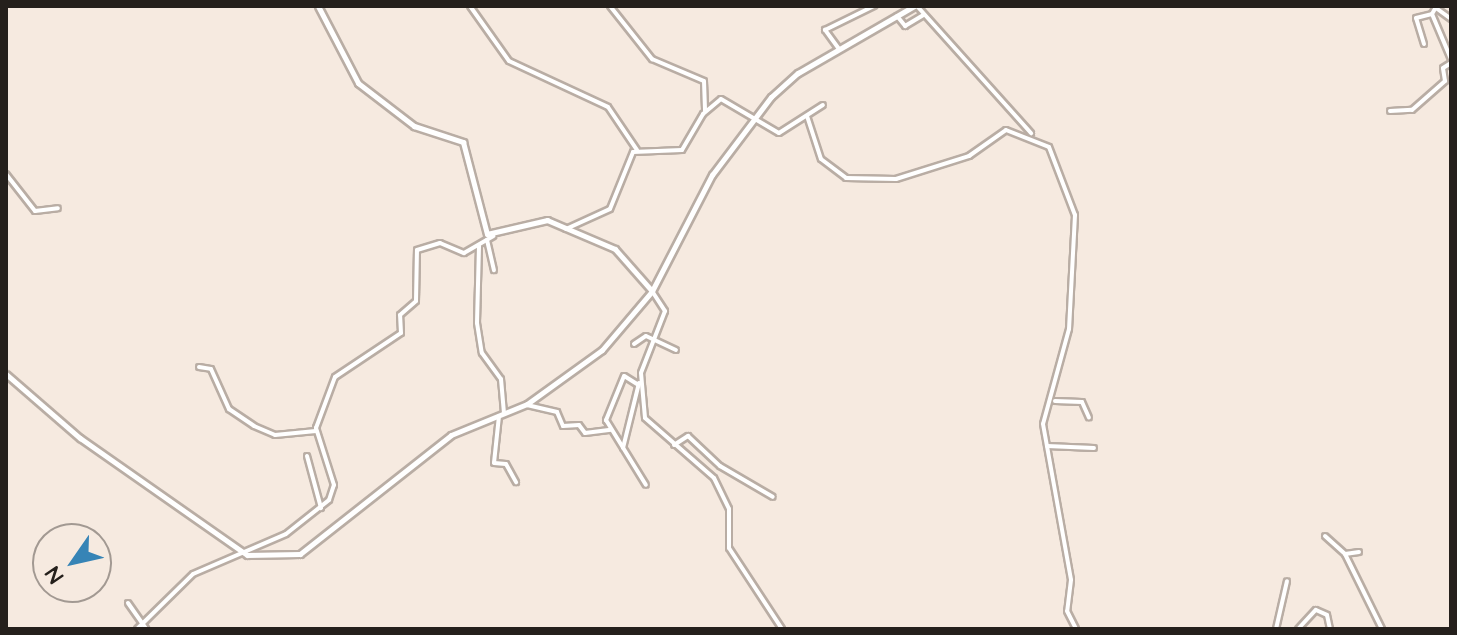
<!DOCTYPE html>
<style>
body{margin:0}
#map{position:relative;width:1457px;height:635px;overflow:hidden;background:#f6eae0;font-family:Quicksand,sans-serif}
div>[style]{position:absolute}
.roads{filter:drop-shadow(2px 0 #b9ada4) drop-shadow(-2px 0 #b9ada4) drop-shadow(0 2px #b9ada4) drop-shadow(0 -2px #b9ada4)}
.minor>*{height:4px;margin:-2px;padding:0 2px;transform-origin:2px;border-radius:2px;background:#fff}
.secondary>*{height:5px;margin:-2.5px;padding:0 2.5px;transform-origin:2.5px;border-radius:2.5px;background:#fff}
span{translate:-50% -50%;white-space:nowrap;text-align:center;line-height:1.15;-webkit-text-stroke:7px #f6eae0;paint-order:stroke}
.frame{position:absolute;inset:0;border:8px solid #25201c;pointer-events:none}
.north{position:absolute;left:32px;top:523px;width:80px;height:80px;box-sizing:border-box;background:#f6eae0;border:2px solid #a29992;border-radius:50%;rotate:236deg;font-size:22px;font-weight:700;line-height:32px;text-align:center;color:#25201c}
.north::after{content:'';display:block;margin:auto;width:28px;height:36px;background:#3684b6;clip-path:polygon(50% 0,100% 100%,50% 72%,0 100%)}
</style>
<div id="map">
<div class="roads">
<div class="minor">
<div style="left:470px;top:6px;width:67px;rotate:54.7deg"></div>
<div style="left:509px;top:61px;width:109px;rotate:24.9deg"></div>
<div style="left:608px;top:107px;width:52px;rotate:56deg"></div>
<div style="left:610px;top:6px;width:68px;rotate:51.6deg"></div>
<div style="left:652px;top:59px;width:56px;rotate:22.9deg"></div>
<div style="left:704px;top:81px;width:30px;rotate:88deg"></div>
<div style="left:917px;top:6px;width:171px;rotate:48.1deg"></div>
<div style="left:1436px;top:7px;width:8px;rotate:120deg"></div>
<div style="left:1432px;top:14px;width:49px;rotate:67.1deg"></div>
<div style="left:1436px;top:8px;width:19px;rotate:36deg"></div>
<div style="left:897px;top:16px;width:13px;rotate:51deg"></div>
<div style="left:905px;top:26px;width:21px;rotate:-31deg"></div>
<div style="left:1424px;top:44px;width:27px;rotate:-107deg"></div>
<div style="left:1416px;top:18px;width:16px;rotate:-14deg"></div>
<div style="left:839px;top:49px;width:24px;rotate:-126deg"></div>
<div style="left:825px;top:30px;width:55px;rotate:-26.1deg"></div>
<div style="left:1390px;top:111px;width:22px;rotate:-3deg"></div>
<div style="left:1412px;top:110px;width:44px;rotate:-41.3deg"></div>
<div style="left:1445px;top:81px;width:13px;rotate:-99deg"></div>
<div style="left:1443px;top:68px;width:9px;rotate:-32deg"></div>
<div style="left:807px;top:116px;width:45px;rotate:72deg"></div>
<div style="left:821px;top:159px;width:31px;rotate:37deg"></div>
<div style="left:846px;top:178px;width:50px;rotate:1.1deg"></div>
<div style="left:896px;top:179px;width:77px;rotate:-17.5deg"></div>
<div style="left:969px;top:156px;width:45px;rotate:-35.1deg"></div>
<div style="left:1006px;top:130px;width:46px;rotate:21.6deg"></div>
<div style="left:1049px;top:147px;width:73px;rotate:69.1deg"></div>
<div style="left:1075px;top:215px;width:114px;rotate:93deg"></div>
<div style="left:1069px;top:329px;width:98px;rotate:105.3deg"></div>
<div style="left:1043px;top:424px;width:158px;rotate:79.8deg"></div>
<div style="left:1071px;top:580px;width:31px;rotate:97deg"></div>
<div style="left:1067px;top:611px;width:20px;rotate:63deg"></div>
<div style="left:6px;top:174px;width:47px;rotate:51.9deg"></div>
<div style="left:35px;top:211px;width:23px;rotate:-7deg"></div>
<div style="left:566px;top:229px;width:48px;rotate:-24.4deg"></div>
<div style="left:610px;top:209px;width:61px;rotate:-68deg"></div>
<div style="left:633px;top:152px;width:49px;rotate:-2.3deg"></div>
<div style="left:682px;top:150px;width:42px;rotate:-59.7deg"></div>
<div style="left:703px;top:114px;width:23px;rotate:-40deg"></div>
<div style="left:721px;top:99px;width:67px;rotate:30.4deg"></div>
<div style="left:779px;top:133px;width:52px;rotate:-32.5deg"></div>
<div style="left:487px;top:240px;width:31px;rotate:77deg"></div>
<div style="left:479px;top:246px;width:77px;rotate:91.5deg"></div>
<div style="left:477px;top:323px;width:30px;rotate:81deg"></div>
<div style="left:482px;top:353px;width:32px;rotate:54deg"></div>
<div style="left:501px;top:379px;width:35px;rotate:85deg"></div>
<div style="left:652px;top:291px;width:24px;rotate:57deg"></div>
<div style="left:665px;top:311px;width:66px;rotate:111.2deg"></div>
<div style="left:641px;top:373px;width:45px;rotate:84.9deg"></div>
<div style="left:645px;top:418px;width:91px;rotate:41deg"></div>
<div style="left:714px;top:478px;width:34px;rotate:64deg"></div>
<div style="left:729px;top:509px;width:39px;rotate:90deg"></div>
<div style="left:729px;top:548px;width:97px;rotate:56.8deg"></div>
<div style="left:634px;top:344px;width:14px;rotate:-34deg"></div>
<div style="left:646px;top:336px;width:33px;rotate:25deg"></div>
<div style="left:199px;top:367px;width:12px;rotate:9deg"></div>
<div style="left:211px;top:369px;width:44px;rotate:65.8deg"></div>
<div style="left:229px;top:409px;width:30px;rotate:34deg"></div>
<div style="left:254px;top:426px;width:23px;rotate:23deg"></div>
<div style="left:275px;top:435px;width:41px;rotate:-5.6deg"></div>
<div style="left:637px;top:384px;width:15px;rotate:-148deg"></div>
<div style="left:624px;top:376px;width:48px;rotate:112.2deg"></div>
<div style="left:606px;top:420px;width:76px;rotate:58.4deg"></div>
<div style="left:1055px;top:401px;width:27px;rotate:2deg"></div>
<div style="left:1082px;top:402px;width:17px;rotate:66deg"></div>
<div style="left:527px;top:405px;width:31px;rotate:13deg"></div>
<div style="left:557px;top:412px;width:15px;rotate:67deg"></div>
<div style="left:563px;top:426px;width:16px;rotate:-4deg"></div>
<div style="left:579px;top:425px;width:10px;rotate:53deg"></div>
<div style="left:585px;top:433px;width:26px;rotate:-7deg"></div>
<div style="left:499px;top:416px;width:47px;rotate:96.1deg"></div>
<div style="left:494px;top:463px;width:12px;rotate:5deg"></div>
<div style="left:506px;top:464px;width:21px;rotate:61deg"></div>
<div style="left:674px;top:445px;width:17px;rotate:-33deg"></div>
<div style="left:688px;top:436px;width:44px;rotate:43.2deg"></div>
<div style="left:720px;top:466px;width:61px;rotate:30.3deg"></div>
<div style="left:1047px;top:446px;width:47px;rotate:2.4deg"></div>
<div style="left:623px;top:448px;width:67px;rotate:-76.2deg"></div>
<div style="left:307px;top:456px;width:54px;rotate:74.9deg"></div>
<div style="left:1325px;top:536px;width:27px;rotate:42deg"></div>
<div style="left:1359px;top:552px;width:14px;rotate:172deg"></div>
<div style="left:1345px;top:554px;width:84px;rotate:63.7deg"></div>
<div style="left:128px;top:603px;width:32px;rotate:55deg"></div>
<div style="left:137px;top:629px;width:78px;rotate:-44.5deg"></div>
<div style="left:193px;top:574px;width:101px;rotate:-23.3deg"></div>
<div style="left:286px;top:534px;width:55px;rotate:-38.3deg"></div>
<div style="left:329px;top:500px;width:16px;rotate:-72deg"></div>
<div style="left:334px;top:485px;width:60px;rotate:-107.5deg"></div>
<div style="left:316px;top:428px;width:54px;rotate:-69.6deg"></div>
<div style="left:335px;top:377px;width:79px;rotate:-33.7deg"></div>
<div style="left:401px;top:333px;width:18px;rotate:-93deg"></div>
<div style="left:400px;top:315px;width:21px;rotate:-41deg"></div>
<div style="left:416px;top:301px;width:51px;rotate:-88.9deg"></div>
<div style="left:417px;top:250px;width:24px;rotate:-17deg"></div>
<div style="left:440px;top:243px;width:26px;rotate:23deg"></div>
<div style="left:464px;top:253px;width:34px;rotate:-30deg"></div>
<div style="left:1276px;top:629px;width:49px;rotate:-77.1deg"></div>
<div style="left:1298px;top:629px;width:26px;rotate:-47deg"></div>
<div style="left:1316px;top:610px;width:12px;rotate:24deg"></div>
<div style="left:1327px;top:615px;width:14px;rotate:78deg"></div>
</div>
<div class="secondary">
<div style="left:318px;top:6px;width:87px;rotate:62.5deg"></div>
<div style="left:358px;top:83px;width:71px;rotate:37.5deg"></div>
<div style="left:414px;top:126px;width:52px;rotate:18.1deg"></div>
<div style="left:463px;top:142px;width:95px;rotate:75.4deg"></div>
<div style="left:487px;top:234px;width:62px;rotate:-13.1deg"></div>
<div style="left:547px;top:220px;width:74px;rotate:23.1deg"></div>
<div style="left:615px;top:249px;width:56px;rotate:48.6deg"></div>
<div style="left:6px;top:374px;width:98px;rotate:40.9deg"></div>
<div style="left:80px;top:438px;width:204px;rotate:35deg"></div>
<div style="left:247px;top:555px;width:53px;rotate:-1.1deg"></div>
<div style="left:300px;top:554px;width:192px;rotate:-38.2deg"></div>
<div style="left:451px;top:435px;width:82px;rotate:-22.2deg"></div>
<div style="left:527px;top:404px;width:92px;rotate:-35.8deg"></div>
<div style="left:602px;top:350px;width:77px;rotate:-49.7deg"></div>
<div style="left:652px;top:291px;width:131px;rotate:-62.7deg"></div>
<div style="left:712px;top:175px;width:98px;rotate:-52.9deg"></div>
<div style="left:771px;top:97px;width:36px;rotate:-42deg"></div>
<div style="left:798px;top:73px;width:134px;rotate:-30deg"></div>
</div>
</div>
<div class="frame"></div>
<div class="north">N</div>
</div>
